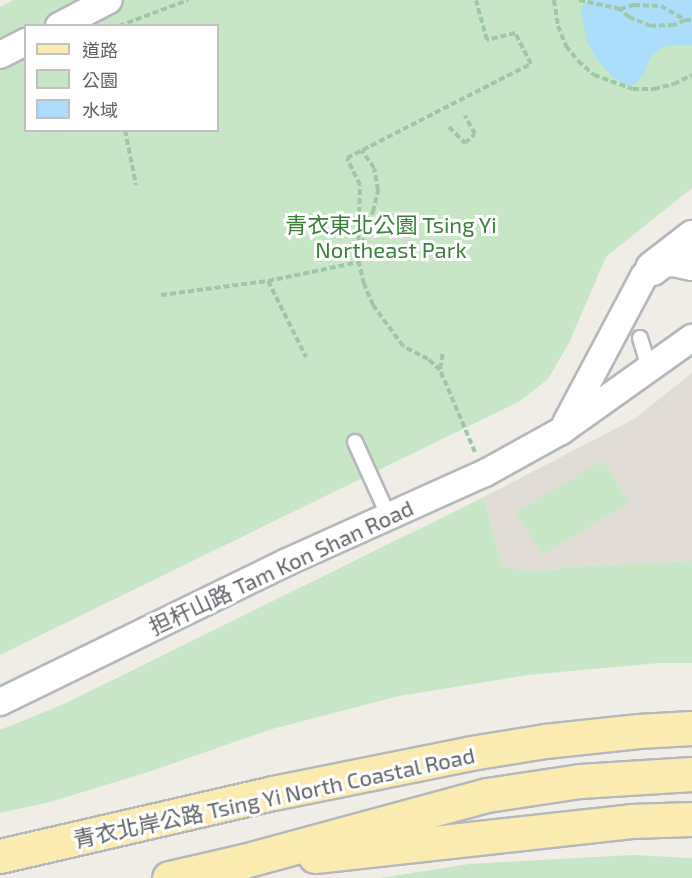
<!DOCTYPE html>
<meta charset="utf-8">
<style>
body{margin:0}
#map{position:relative;width:692px;height:878px;overflow:hidden;background:#f0ede7;font-family:"Exo 2","Noto Sans TC",sans-serif}
div>[style]{position:absolute}
.education>*{inset:0;background:#e0dcd5}
.green>*{inset:0;background:#c7e6c5}
.water>*{inset:0;background:#acddfb}
.path>*{height:4px;margin-top:-2px;transform-origin:0;background:repeating-linear-gradient(90deg,#9ec7a7 0 6px,transparent 0 9px)}
.roads{filter:drop-shadow(2px 0 #b4b7bb) drop-shadow(-2px 0 #b4b7bb) drop-shadow(0 2px #b4b7bb) drop-shadow(0 -2px #b4b7bb)}
.lane>*{height:14px;margin:-7px;padding:0 7px;transform-origin:7px;border-radius:7px;background:#fff}
.street>*{height:26px;margin:-13px;padding:0 13px;transform-origin:13px;border-radius:13px;background:#fff}
.secondary>*{height:33px;margin:-16.5px;padding:0 16.5px;transform-origin:16.5px;border-radius:16.5px;background:#fff}
.primary>*{height:33px;margin:-16.5px;padding:0 16.5px;transform-origin:16.5px;border-radius:16.5px;background:#fbebb1}
span{translate:-50% -50%;white-space:nowrap;text-align:center;line-height:1.15;-webkit-text-stroke:6px #fff;paint-order:stroke}
.park-label{font-size:22px;color:#3a8239}
.street-label{font-size:22px;color:#5e6266}
.legend{position:absolute;left:24px;top:24px;width:195px;height:108px;box-sizing:border-box;background:#fff;border:2px solid #bfc0c2;margin:0;padding:8px 10px;list-style:none;font-size:18px;color:#5e6266}
.legend li{display:flex;align-items:center;gap:12px;height:30px}
.legend b{width:30px;border:2px solid #bfc0c2}
</style>
<div id="map">
<div class="education">
<div style="clip-path:polygon(692px 373px,692px 561px,584px 566px,529px 571px,502px 565px,484px 497px,634px 419px)"></div>
</div>
<div class="green">
<div style="clip-path:polygon(evenodd,13px 0,692px 0,692px 188px,606px 257px,569px 343px,548px 379px,520px 401px,0 655px,0 7px,13px 0,26px 26px,218px 26px,218px 130px,26px 130px,26px 26px)"></div>
<div style="clip-path:polygon(603px 460px,629px 503px,542px 555px,516px 512px)"></div>
<div style="clip-path:polygon(484px 497px,502px 565px,529px 571px,584px 566px,692px 561px,692px 663px,659px 663px,528px 675px,399px 696px,272px 729px,148px 772px,50px 802px,0 813px,0 730px,64px 704px)"></div>
<div style="clip-path:polygon(633px 855px,692px 858px,692px 878px,380px 878px,469px 864px)"></div>
</div>
<div class="water">
<div style="clip-path:polygon(589px 0,692px 0,692px 45px,671px 45px,661px 48px,650px 58px,644px 74px,634px 85px,626px 85px,614px 78px,599px 62px,587px 42px,581px 11px,584px 3px)"></div>
</div>
<div class="path">
<div style="left:554px;top:0;width:26px;rotate:81deg"></div>
<div style="left:558px;top:26px;width:22px;rotate:68deg"></div>
<div style="left:566px;top:46px;width:19px;rotate:51deg"></div>
<div style="left:578px;top:61px;width:21px;rotate:41deg"></div>
<div style="left:594px;top:75px;width:41px;rotate:19.7deg"></div>
<div style="left:633px;top:89px;width:21px"></div>
<div style="left:654px;top:89px;width:21px;rotate:-14deg"></div>
<div style="left:674px;top:84px;width:20px;rotate:-27deg"></div>
<div style="left:579px;top:0;width:42px;rotate:12.4deg"></div>
<div style="left:620px;top:9px;width:15px;rotate:-16deg"></div>
<div style="left:634px;top:5px;width:27px;rotate:2deg"></div>
<div style="left:661px;top:6px;width:28px;rotate:30deg"></div>
<div style="left:685px;top:20px;width:12px;rotate:156deg"></div>
<div style="left:674px;top:25px;width:23px;rotate:178deg"></div>
<div style="left:651px;top:26px;width:24px;rotate:-158deg"></div>
<div style="left:629px;top:17px;width:12px;rotate:-138deg"></div>
<div style="left:685px;top:20px;width:7px"></div>
<div style="left:119px;top:26px;width:74px;rotate:-20.6deg"></div>
<div style="left:449px;top:127px;width:23px;rotate:45deg"></div>
<div style="left:465px;top:143px;width:13px;rotate:-42deg"></div>
<div style="left:475px;top:134px;width:21px;rotate:-119deg"></div>
<div style="left:125px;top:130px;width:56px;rotate:78.7deg"></div>
<div style="left:268px;top:281px;width:85px;rotate:63.4deg"></div>
<div style="left:161px;top:295px;width:108px;rotate:-7.5deg"></div>
<div style="left:268px;top:281px;width:93px;rotate:-11.8deg"></div>
<div style="left:359px;top:262px;width:41px;rotate:-78.7deg"></div>
<div style="left:367px;top:222px;width:12px;rotate:-59deg"></div>
<div style="left:373px;top:212px;width:23px;rotate:-77deg"></div>
<div style="left:378px;top:190px;width:22px;rotate:-100deg"></div>
<div style="left:374px;top:168px;width:22px;rotate:-124deg"></div>
<div style="left:440px;top:369px;width:17px;rotate:-80deg"></div>
<div style="left:475px;top:452px;width:89px;rotate:-113.1deg"></div>
<div style="left:440px;top:370px;width:16px;rotate:-137deg"></div>
<div style="left:428px;top:359px;width:28px;rotate:-153deg"></div>
<div style="left:403px;top:346px;width:51px;rotate:-126.2deg"></div>
<div style="left:373px;top:305px;width:23px;rotate:-113deg"></div>
<div style="left:364px;top:284px;width:27px;rotate:-103deg"></div>
<div style="left:358px;top:258px;width:73px;rotate:-88.4deg"></div>
<div style="left:360px;top:185px;width:30px;rotate:-116deg"></div>
<div style="left:347px;top:158px;width:207px;rotate:-27.1deg"></div>
<div style="left:531px;top:64px;width:35px;rotate:-117deg"></div>
<div style="left:515px;top:33px;width:29px;rotate:166deg"></div>
<div style="left:487px;top:40px;width:41px;rotate:-105.4deg"></div>
</div>
<div class="roads">
<div class="lane">
<div style="left:640px;top:338px;width:31px;rotate:73deg"></div>
<div style="left:355px;top:442px;width:82px;rotate:65.6deg"></div>
</div>
<div class="street">
<div style="left:59px;top:26px;width:56px;rotate:-27.5deg"></div>
<div style="left:0;top:55px;width:29px;rotate:-27deg"></div>
<div style="left:566px;top:423px;width:166px;rotate:-62deg"></div>
<div style="left:644px;top:276px;width:22px;rotate:-34deg"></div>
<div style="left:662px;top:264px;width:12px;rotate:-5deg"></div>
<div style="left:674px;top:263px;width:18px;rotate:13deg"></div>
<div style="left:0;top:702px;width:319px;rotate:-26deg"></div>
<div style="left:287px;top:562px;width:217px;rotate:-24.2deg"></div>
<div style="left:485px;top:473px;width:87px;rotate:-28.9deg"></div>
<div style="left:561px;top:431px;width:161px;rotate:-35.4deg"></div>
</div>
<div class="secondary">
<div style="left:652px;top:268px;width:51px;rotate:-37.8deg"></div>
</div>
<div class="primary">
<div style="left:0;top:856px;width:280px;rotate:-13deg"></div>
<div style="left:273px;top:793px;width:202px;rotate:-11.4deg"></div>
<div style="left:471px;top:753px;width:75px;rotate:-9.2deg"></div>
<div style="left:545px;top:741px;width:94px;rotate:-6.1deg"></div>
<div style="left:638px;top:731px;width:54px;rotate:-3.2deg"></div>
<div style="left:315px;top:856px;width:318px;rotate:-6.3deg"></div>
<div style="left:631px;top:821px;width:61px;rotate:-1.9deg"></div>
<div style="left:169px;top:878px;width:77px;rotate:-12.8deg"></div>
<div style="left:244px;top:861px;width:252px;rotate:-15.2deg"></div>
<div style="left:487px;top:795px;width:94px;rotate:-8.6deg"></div>
<div style="left:580px;top:781px;width:112px;rotate:-3.6deg"></div>
</div>
</div>
<div class="park-label">
<span style="left:391px;top:237px">青衣東北公園 Tsing Yi<br>Northeast Park</span>
</div>
<div class="street-label">
<span style="left:281px;top:567px;rotate:-25deg">担杆山路 Tam Kon Shan Road</span>
<span style="left:274px;top:797px;rotate:-12deg">青衣北岸公路 Tsing Yi North Coastal Road</span>
</div>
<ul class="legend">
<li><b style="height:8px;background:#fbebb1"></b>道路</li>
<li><b style="height:16px;background:#c7e6c5"></b>公園</li>
<li><b style="height:16px;background:#acddfb"></b>水域</li>
</ul>
</div>
